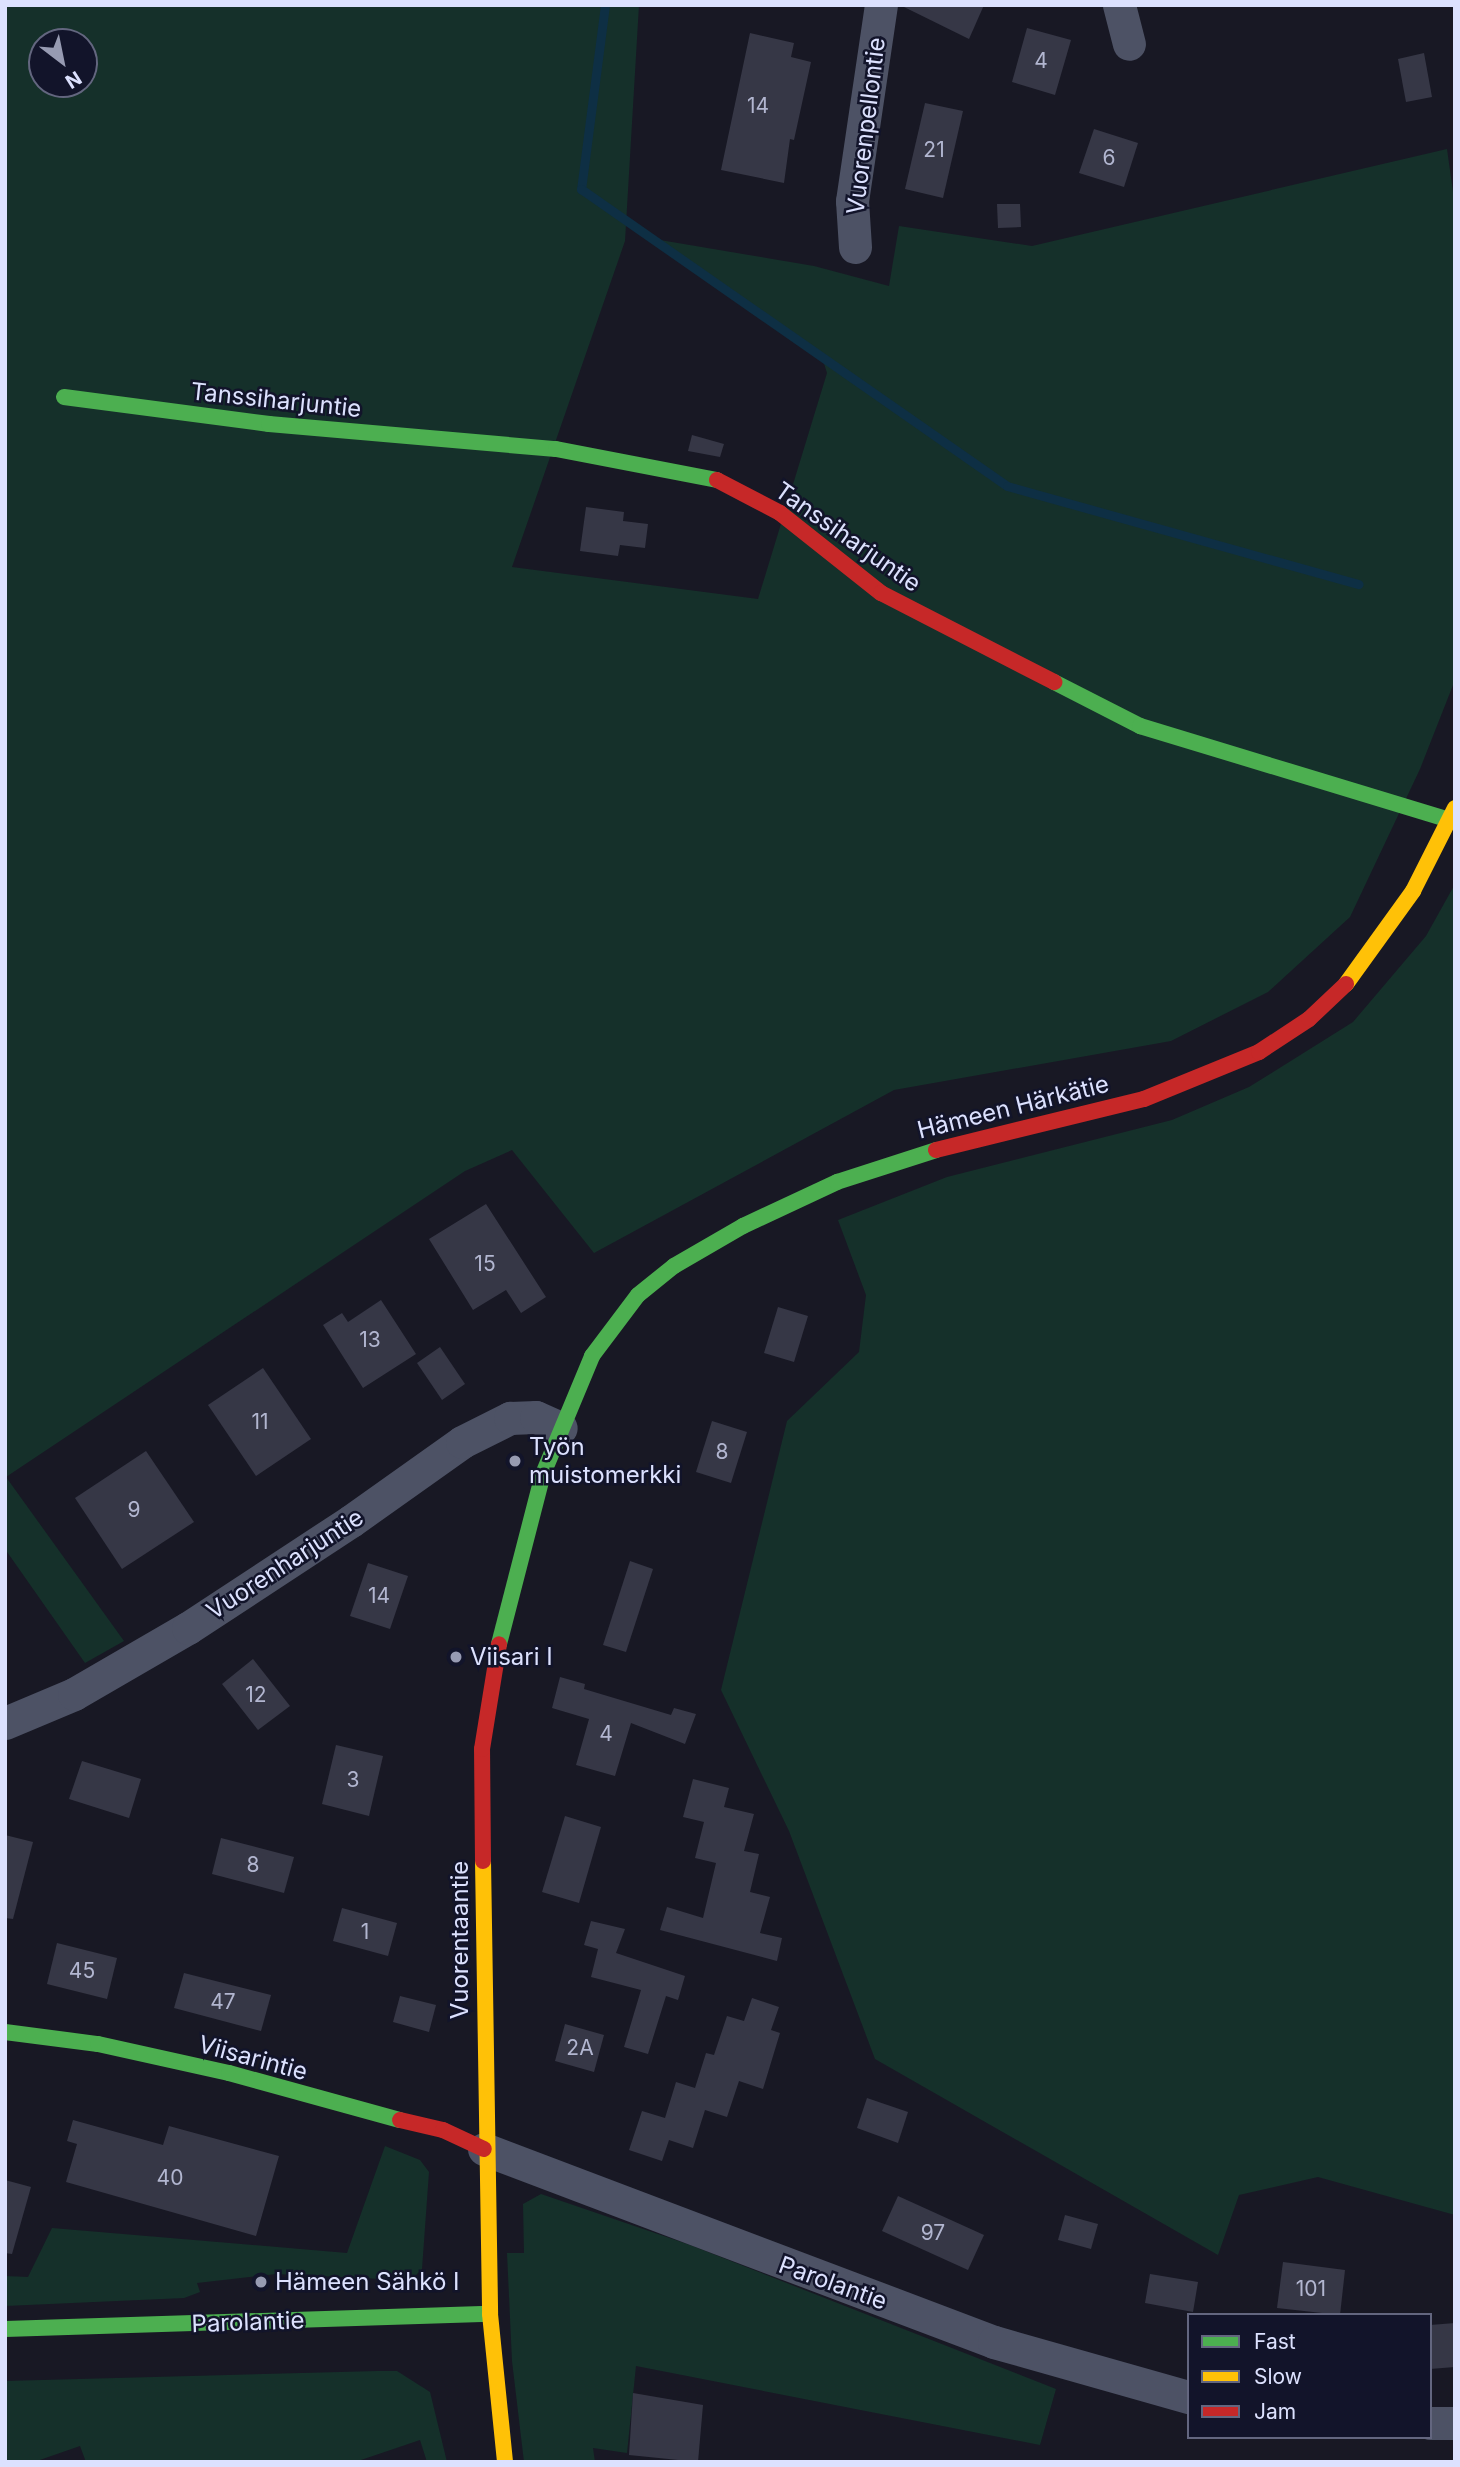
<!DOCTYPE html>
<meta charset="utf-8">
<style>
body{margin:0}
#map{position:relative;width:1460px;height:2467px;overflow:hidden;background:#181824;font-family:Inter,sans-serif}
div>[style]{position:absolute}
.green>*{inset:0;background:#15302a}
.stream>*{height:9px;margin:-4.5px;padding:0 4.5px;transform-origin:4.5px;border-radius:4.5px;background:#0e2f44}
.building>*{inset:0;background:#363746}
.street>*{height:33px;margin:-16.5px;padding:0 16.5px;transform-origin:16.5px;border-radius:16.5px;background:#4d5265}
.fast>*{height:16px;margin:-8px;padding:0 8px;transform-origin:8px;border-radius:8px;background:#4caf50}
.slow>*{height:16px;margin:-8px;padding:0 8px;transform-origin:8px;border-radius:8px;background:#ffc107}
.jam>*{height:16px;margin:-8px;padding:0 8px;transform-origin:8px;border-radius:8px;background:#c62828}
.dots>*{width:19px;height:19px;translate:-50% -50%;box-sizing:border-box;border:4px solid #12142a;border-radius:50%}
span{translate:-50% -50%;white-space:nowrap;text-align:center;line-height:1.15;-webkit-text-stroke:5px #12142a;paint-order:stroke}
.number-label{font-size:21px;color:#b2b6d0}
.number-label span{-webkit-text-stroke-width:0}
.street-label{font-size:24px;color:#dce1fe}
.poi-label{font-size:24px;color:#dce1fe}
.left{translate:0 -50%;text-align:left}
.frame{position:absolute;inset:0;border:7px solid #dce1fe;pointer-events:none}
.legend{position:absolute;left:1187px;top:2313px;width:245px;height:126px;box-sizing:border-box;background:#12142a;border:2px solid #63667f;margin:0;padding:9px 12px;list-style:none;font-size:21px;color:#dce1fe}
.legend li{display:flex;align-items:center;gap:14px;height:35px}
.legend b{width:35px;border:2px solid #63667f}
.north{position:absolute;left:28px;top:28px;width:70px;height:70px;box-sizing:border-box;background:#12142a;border:2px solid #63667f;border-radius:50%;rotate:148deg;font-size:19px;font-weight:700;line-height:28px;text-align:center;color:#dce1fe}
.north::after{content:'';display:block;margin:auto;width:24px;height:32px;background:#979bb2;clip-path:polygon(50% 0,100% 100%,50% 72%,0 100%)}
</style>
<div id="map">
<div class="green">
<div style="clip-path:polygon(evenodd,5px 5px,639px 5px,625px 241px,512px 567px,758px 599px,827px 373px,822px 357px,654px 239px,814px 266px,889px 286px,899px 226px,1032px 246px,1447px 149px,1455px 206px,1455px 680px,1420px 769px,1350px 917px,1268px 992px,1171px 1041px,894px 1090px,594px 1253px,512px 1150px,465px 1171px,6px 1477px,124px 1641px,85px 1663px,5px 1549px,5px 5px,42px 42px,84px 42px,84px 84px,42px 84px,42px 42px)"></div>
<div style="clip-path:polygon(1455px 884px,1455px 2215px,1318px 2177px,1239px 2195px,1218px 2255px,875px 2059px,789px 1831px,721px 1690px,787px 1421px,859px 1352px,866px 1295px,838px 1220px,947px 1177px,1172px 1120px,1249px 1087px,1353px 1022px,1426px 936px)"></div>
<div style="clip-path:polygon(385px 2146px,420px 2160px,429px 2172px,422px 2269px,416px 2275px,404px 2280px,276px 2274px,197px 2283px,200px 2292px,184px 2298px,5px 2306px,5px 2276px,28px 2277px,52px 2228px,347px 2253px)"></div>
<div style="clip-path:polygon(541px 2194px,690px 2245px,1056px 2389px,1040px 2445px,636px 2366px,627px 2453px,593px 2448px,595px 2462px,524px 2462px,512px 2361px,507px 2253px,524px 2253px,523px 2204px)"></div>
<div style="clip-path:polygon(378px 2371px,397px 2371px,430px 2392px,447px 2462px,427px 2462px,420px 2440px,355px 2462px,86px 2462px,80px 2446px,34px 2462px,5px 2462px,5px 2381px)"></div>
</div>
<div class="stream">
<div style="left:605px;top:5px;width:186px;rotate:97.4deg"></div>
<div style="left:581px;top:189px;width:519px;rotate:34.88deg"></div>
<div style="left:1007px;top:486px;width:365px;rotate:15.6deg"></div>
</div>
<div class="building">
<div style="clip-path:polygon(900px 5px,984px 5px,969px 39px)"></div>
<div style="clip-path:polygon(1027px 28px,1071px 40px,1055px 95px,1012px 82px)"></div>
<div style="clip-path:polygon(750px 33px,794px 43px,791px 57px,811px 62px,794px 140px,790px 139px,784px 183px,721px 170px)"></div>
<div style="clip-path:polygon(1424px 53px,1432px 97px,1406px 102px,1398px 59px)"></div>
<div style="clip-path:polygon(925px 103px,963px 111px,943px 198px,905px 189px)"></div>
<div style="clip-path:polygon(1094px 129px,1138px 143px,1124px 187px,1079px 173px)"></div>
<div style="clip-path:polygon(997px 204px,1020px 204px,1021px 227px,998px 228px)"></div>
<div style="clip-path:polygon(692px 435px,724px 444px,720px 457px,688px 451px)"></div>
<div style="clip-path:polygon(586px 507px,624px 512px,623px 521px,648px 524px,645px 548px,620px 545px,618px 556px,580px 551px)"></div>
<div style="clip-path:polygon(486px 1204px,546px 1297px,521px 1313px,506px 1290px,473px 1310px,429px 1239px)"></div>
<div style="clip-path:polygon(381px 1300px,416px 1354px,363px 1388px,323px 1325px,342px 1313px,348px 1322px)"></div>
<div style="clip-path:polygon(778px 1307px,808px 1316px,794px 1362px,764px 1353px)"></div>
<div style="clip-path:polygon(440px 1347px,465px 1384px,442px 1400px,417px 1363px)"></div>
<div style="clip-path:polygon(263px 1368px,311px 1439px,256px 1476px,208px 1405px)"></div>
<div style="clip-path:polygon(712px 1421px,747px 1432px,731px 1483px,696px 1472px)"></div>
<div style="clip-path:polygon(146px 1451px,194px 1522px,122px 1569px,75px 1498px)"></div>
<div style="clip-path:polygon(630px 1561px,653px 1569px,626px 1652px,603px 1645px)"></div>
<div style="clip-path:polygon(368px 1563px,408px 1576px,390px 1629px,350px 1616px)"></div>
<div style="clip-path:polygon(253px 1659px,290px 1706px,258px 1730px,222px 1684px)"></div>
<div style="clip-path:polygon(560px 1677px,585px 1684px,584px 1689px,671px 1715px,674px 1708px,696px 1714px,685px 1744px,631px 1723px,615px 1776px,576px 1765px,589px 1719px,552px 1708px)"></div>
<div style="clip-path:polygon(336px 1745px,383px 1756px,369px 1816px,322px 1804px)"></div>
<div style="clip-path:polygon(82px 1761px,141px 1779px,129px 1818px,69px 1799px)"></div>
<div style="clip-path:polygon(693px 1779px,729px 1788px,724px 1807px,754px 1814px,744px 1851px,759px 1854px,750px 1892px,770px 1897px,760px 1933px,782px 1938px,777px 1961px,660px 1930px,667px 1907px,703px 1918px,716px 1863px,695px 1858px,704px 1822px,683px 1817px)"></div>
<div style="clip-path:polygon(565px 1816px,601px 1827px,579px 1903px,542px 1892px)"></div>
<div style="clip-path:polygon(5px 1835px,33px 1842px,13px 1919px,5px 1918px)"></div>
<div style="clip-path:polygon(221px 1838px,294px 1857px,284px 1893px,212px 1874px)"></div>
<div style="clip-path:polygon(342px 1908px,397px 1923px,388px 1956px,333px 1941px)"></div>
<div style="clip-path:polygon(591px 1921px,625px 1929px,616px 1953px,685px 1976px,678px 2000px,666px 1996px,648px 2054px,624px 2047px,641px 1990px,591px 1977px,598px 1949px,584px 1945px)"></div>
<div style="clip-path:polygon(57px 1943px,117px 1958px,107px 1999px,47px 1984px)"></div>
<div style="clip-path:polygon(184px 1973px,271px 1995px,261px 2031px,174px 2008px)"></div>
<div style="clip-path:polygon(400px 1996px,436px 2005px,429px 2032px,393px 2022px)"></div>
<div style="clip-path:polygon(752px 1998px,779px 2007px,771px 2030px,780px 2033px,763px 2089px,739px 2081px,727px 2117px,705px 2110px,693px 2148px,669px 2140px,662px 2161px,629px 2150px,642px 2111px,665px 2118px,676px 2082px,695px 2088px,706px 2053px,714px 2055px,727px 2016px,744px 2021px)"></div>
<div style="clip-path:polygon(565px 2024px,604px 2035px,594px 2072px,555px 2061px)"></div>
<div style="clip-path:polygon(867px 2098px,908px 2112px,898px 2143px,857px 2128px)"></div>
<div style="clip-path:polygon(73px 2120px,163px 2145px,169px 2126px,279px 2156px,256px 2236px,66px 2182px,77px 2144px,67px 2141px)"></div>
<div style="clip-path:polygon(5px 2180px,31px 2187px,12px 2254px,5px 2253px)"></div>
<div style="clip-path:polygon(898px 2196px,984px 2235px,968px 2270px,882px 2231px)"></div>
<div style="clip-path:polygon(1065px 2215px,1098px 2224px,1091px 2249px,1058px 2240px)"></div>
<div style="clip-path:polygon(1283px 2262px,1345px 2270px,1340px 2315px,1277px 2308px)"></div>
<div style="clip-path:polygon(1150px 2274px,1198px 2282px,1193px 2312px,1145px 2303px)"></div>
<div style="clip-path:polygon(1455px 2323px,1455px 2367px,1430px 2369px,1430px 2325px)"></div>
<div style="clip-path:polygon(633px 2393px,703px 2405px,698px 2462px,629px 2455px)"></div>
</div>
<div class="street">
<div style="left:1119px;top:5px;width:40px;rotate:75.6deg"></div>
<div style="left:855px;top:247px;width:46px;rotate:-93.7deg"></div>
<div style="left:852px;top:201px;width:198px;rotate:-81.6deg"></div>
<div style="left:5px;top:1723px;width:75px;rotate:-22.8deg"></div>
<div style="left:74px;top:1694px;width:132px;rotate:-30.1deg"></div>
<div style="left:188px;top:1628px;width:195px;rotate:-33.3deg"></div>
<div style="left:351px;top:1521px;width:136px;rotate:-35.4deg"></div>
<div style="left:462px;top:1442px;width:54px;rotate:-26.6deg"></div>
<div style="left:510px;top:1418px;width:26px;rotate:-2deg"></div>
<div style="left:536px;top:1417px;width:27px;rotate:24deg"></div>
<div style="left:484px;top:2149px;width:545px;rotate:20.73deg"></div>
<div style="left:994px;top:2342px;width:203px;rotate:15.8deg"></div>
<div style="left:1430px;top:2423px;width:25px"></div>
</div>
<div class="fast">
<div style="left:64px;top:397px;width:207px;rotate:7.5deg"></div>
<div style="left:269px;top:424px;width:288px;rotate:5deg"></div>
<div style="left:556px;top:449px;width:164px;rotate:10.9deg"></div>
<div style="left:1054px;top:682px;width:97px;rotate:27.1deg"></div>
<div style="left:1140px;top:726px;width:324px;rotate:16.9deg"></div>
<div style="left:499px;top:1644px;width:176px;rotate:-75.5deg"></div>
<div style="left:543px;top:1474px;width:128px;rotate:-67.4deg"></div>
<div style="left:592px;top:1356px;width:76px;rotate:-53deg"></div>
<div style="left:638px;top:1295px;width:46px;rotate:-38.9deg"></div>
<div style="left:674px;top:1266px;width:80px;rotate:-30.1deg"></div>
<div style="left:743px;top:1226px;width:104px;rotate:-25.1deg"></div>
<div style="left:837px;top:1182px;width:104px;rotate:-17.9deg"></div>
<div style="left:5px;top:2032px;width:94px;rotate:7.4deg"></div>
<div style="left:98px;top:2044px;width:134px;rotate:12.5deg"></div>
<div style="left:229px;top:2073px;width:177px;rotate:15.4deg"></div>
<div style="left:5px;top:2329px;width:485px;rotate:-1.8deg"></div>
</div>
<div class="slow">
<div style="left:1346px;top:984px;width:115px;rotate:-54.2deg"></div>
<div style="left:1413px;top:891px;width:93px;rotate:-63.2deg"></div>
<div style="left:483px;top:1861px;width:453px;rotate:89.1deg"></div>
<div style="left:490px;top:2314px;width:149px;rotate:84.2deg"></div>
</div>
<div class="jam">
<div style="left:717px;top:480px;width:71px;rotate:27.6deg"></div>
<div style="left:780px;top:513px;width:129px;rotate:38.4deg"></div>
<div style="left:881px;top:593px;width:195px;rotate:27.2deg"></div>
<div style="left:936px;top:1150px;width:214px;rotate:-13.8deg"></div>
<div style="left:1144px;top:1099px;width:124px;rotate:-22.2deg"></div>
<div style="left:1259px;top:1052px;width:60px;rotate:-33.4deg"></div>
<div style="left:1309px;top:1019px;width:51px;rotate:-43.4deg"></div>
<div style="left:483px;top:1861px;width:112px;rotate:-90.5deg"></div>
<div style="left:482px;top:1749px;width:106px;rotate:-80.8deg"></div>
<div style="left:400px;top:2120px;width:44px;rotate:13.1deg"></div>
<div style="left:443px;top:2130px;width:45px;rotate:24.9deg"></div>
</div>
<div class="dots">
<div style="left:515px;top:1461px;background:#979bb2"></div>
<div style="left:456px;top:1657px;background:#979bb2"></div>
<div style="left:261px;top:2282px;background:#979bb2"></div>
</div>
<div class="number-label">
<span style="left:1041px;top:61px">4</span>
<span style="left:758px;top:106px">14</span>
<span style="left:934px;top:150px">21</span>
<span style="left:1109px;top:158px">6</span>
<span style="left:485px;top:1264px">15</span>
<span style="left:370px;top:1340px">13</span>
<span style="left:260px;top:1422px">11</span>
<span style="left:722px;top:1452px">8</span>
<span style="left:134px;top:1510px">9</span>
<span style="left:379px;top:1596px">14</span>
<span style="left:256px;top:1695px">12</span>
<span style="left:606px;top:1734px">4</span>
<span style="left:353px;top:1780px">3</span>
<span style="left:253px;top:1865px">8</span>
<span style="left:365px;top:1932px">1</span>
<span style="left:82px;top:1971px">45</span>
<span style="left:223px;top:2002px">47</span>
<span style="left:580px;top:2048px">2A</span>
<span style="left:170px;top:2178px">40</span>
<span style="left:933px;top:2233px">97</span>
<span style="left:1311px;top:2289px">101</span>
</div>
<div class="street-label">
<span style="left:866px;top:126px;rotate:-83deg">Vuorenpellontie</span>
<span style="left:276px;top:400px;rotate:6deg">Tanssiharjuntie</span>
<span style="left:848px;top:537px;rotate:35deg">Tanssiharjuntie</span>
<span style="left:1013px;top:1107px;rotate:-14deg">Hämeen Härkätie</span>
<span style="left:285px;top:1564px;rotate:-33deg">Vuorenharjuntie</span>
<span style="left:460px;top:1940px;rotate:-90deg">Vuorentaantie</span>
<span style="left:253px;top:2058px;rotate:15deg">Viisarintie</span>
<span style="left:833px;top:2283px;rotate:20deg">Parolantie</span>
<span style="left:248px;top:2322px;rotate:-2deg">Parolantie</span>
</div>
<div class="poi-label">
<span class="left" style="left:529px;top:1461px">Työn<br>muistomerkki</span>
<span class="left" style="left:470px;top:1657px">Viisari I</span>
<span class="left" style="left:275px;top:2282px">Hämeen Sähkö I</span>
</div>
<div class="frame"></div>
<ul class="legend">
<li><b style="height:9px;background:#4caf50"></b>Fast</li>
<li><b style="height:9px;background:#ffc107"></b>Slow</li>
<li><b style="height:9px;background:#c62828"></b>Jam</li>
</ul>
<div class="north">N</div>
</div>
